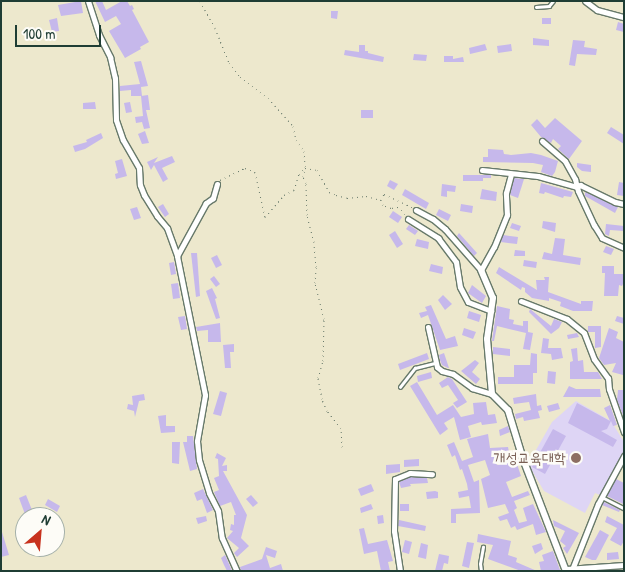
<!DOCTYPE html>
<meta charset="utf-8">
<style>
body{margin:0}
#map{position:relative;width:625px;height:572px;overflow:hidden;background:#ede8cd;font-family:"Patrick Hand","Poor Story",sans-serif}
div>[style]{position:absolute}
.built>*{inset:0;background:#ded5f5}
.building>*{inset:0;background:#c6b8eb}
.path>*{height:1px;margin-top:-0.5px;transform-origin:0;background:repeating-linear-gradient(90deg,#67796a 0 1px,transparent 0 5px)}
.roads{filter:drop-shadow(1px 0 #67796a) drop-shadow(-1px 0 #67796a) drop-shadow(0 1px #67796a) drop-shadow(0 -1px #67796a)}
.service>*{height:2.5px;margin:-1.25px;padding:0 1.25px;transform-origin:1.25px;border-radius:1.25px;background:#fff}
.minor>*{height:5px;margin:-2.5px;padding:0 2.5px;transform-origin:2.5px;border-radius:2.5px;background:#fff}
.tertiary>*{height:6px;margin:-3px;padding:0 3px;transform-origin:3px;border-radius:3px;background:#fff}
.dots>*{width:14px;height:14px;translate:-50% -50%;box-sizing:border-box;border:2px solid #fdfcf7;border-radius:50%}
span{translate:-50% -50%;white-space:nowrap;text-align:center;line-height:1.15;-webkit-text-stroke:5px #fdfcf7;paint-order:stroke}
.education-label{font-size:15px;color:#785e54}
.right{translate:-100% -50%;text-align:right}
.frame{position:absolute;inset:0;border:2px solid #1f3d34;pointer-events:none}
.north{position:absolute;left:15px;top:507px;width:50px;height:50px;box-sizing:border-box;background:#fdfcf7;border:1px solid #a4b0a9;border-radius:50%;rotate:27deg;font-size:14px;font-weight:700;line-height:20px;text-align:center;color:#1f3d34}
.north::after{content:'';display:block;margin:auto;width:18px;height:22px;background:#c8321e;clip-path:polygon(50% 0,100% 100%,50% 72%,0 100%)}
.scale{position:absolute;left:15px;top:25px;width:86px;height:22px;box-sizing:border-box;border:2px solid #1f3d34;border-top:0;padding-left:6px;font-size:15px;line-height:18px;white-space:nowrap;color:#1f3d34;-webkit-text-stroke:4px #fdfcf7;paint-order:stroke}
</style>
<div id="map">
<div class="built">
<div style="clip-path:polygon(576px 401px,611px 421px,624px 442px,624px 453px,600px 495px,595px 493px,585px 513px,544px 491px,528px 464px,552px 422px)"></div>
</div>
<div class="building">
<div style="clip-path:polygon(81px 1px,83px 13px,61px 16px,58px 5px)"></div>
<div style="clip-path:polygon(95px 1px,102px 1px,106px 10px,122px 1px,127px 1px,130px 6px,132px 5px,134px 9px,132px 10px,149px 42px,140px 47px,141px 49px,125px 58px,109px 31px,121px 24px,116px 16px,105px 22px)"></div>
<div style="clip-path:polygon(331px 11px,338px 11px,337px 19px,331px 18px)"></div>
<div style="clip-path:polygon(57px 18px,59px 31px,52px 32px,49px 20px)"></div>
<div style="clip-path:polygon(542px 18px,551px 18px,551px 24px,542px 24px)"></div>
<div style="clip-path:polygon(618px 22px,624px 24px,624px 32px,616px 30px)"></div>
<div style="clip-path:polygon(533px 38px,549px 40px,549px 46px,533px 45px)"></div>
<div style="clip-path:polygon(573px 40px,585px 41px,584px 47px,597px 49px,596px 55px,577px 54px,575px 66px,569px 65px)"></div>
<div style="clip-path:polygon(485px 44px,487px 50px,470px 54px,469px 48px)"></div>
<div style="clip-path:polygon(511px 44px,512px 51px,498px 53px,497px 46px)"></div>
<div style="clip-path:polygon(359px 45px,365px 45px,365px 51px,368px 51px,368px 53px,384px 57px,383px 62px,344px 55px,345px 50px,359px 52px)"></div>
<div style="clip-path:polygon(414px 54px,427px 55px,426px 61px,413px 60px)"></div>
<div style="clip-path:polygon(444px 56px,453px 56px,453px 59px,463px 57px,464px 62px,444px 62px)"></div>
<div style="clip-path:polygon(141px 61px,148px 86px,141px 87px,142px 96px,131px 96px,131px 90px,120px 91px,120px 86px,140px 84px,134px 62px)"></div>
<div style="clip-path:polygon(148px 95px,150px 110px,146px 110px,150px 128px,144px 129px,142px 122px,136px 123px,135px 117px,143px 116px,141px 96px)"></div>
<div style="clip-path:polygon(95px 102px,96px 109px,83px 109px,83px 103px)"></div>
<div style="clip-path:polygon(130px 102px,132px 112px,126px 113px,124px 103px)"></div>
<div style="clip-path:polygon(361px 110px,373px 110px,373px 118px,361px 118px)"></div>
<div style="clip-path:polygon(555px 118px,582px 141px,569px 159px,558px 149px,561px 146px,553px 139px,551px 143px,541px 137px,531px 125px,537px 119px,545px 128px)"></div>
<div style="clip-path:polygon(611px 127px,624px 135px,624px 144px,607px 133px)"></div>
<div style="clip-path:polygon(145px 131px,149px 143px,142px 144px,138px 134px)"></div>
<div style="clip-path:polygon(101px 133px,103px 138px,85px 149px,75px 152px,73px 146px,87px 142px,86px 140px)"></div>
<div style="clip-path:polygon(488px 149px,503px 150px,504px 154px,511px 155px,531px 153px,541px 155px,558px 161px,555px 172px,552px 176px,541px 172px,543px 165px,533px 163px,483px 162px,483px 157px,488px 157px)"></div>
<div style="clip-path:polygon(172px 156px,175px 162px,162px 168px,168px 179px,163px 182px,154px 165px,151px 170px,147px 162px,158px 157px,154px 163px)"></div>
<div style="clip-path:polygon(122px 159px,127px 176px,116px 179px,115px 174px,118px 173px,115px 161px)"></div>
<div style="clip-path:polygon(577px 163px,591px 165px,591px 172px,582px 171px,577px 167px)"></div>
<div style="clip-path:polygon(463px 175px,491px 175px,491px 178px,483px 178px,483px 181px,463px 181px)"></div>
<div style="clip-path:polygon(514px 178px,524px 179px,518px 198px,510px 195px)"></div>
<div style="clip-path:polygon(390px 180px,398px 184px,394px 190px,387px 186px)"></div>
<div style="clip-path:polygon(619px 182px,624px 183px,624px 196px,617px 195px)"></div>
<div style="clip-path:polygon(541px 183px,573px 192px,571px 197px,564px 196px,563px 198px,545px 192px,544px 194px,539px 193px)"></div>
<div style="clip-path:polygon(442px 184px,456px 186px,455px 192px,447px 191px,447px 197px,441px 196px)"></div>
<div style="clip-path:polygon(405px 189px,429px 203px,426px 209px,402px 195px)"></div>
<div style="clip-path:polygon(482px 189px,497px 192px,496px 201px,480px 199px)"></div>
<div style="clip-path:polygon(585px 192px,618px 207px,615px 213px,585px 196px)"></div>
<div style="clip-path:polygon(163px 204px,169px 214px,165px 217px,158px 207px)"></div>
<div style="clip-path:polygon(461px 204px,473px 206px,472px 213px,460px 211px)"></div>
<div style="clip-path:polygon(137px 207px,141px 218px,134px 220px,130px 209px)"></div>
<div style="clip-path:polygon(439px 209px,451px 215px,448px 221px,436px 215px)"></div>
<div style="clip-path:polygon(393px 211px,402px 217px,398px 223px,389px 217px)"></div>
<div style="clip-path:polygon(543px 221px,556px 223px,555px 232px,542px 228px)"></div>
<div style="clip-path:polygon(512px 223px,521px 226px,519px 231px,510px 228px)"></div>
<div style="clip-path:polygon(606px 224px,624px 226px,624px 231px,610px 230px,609px 236px,605px 234px)"></div>
<div style="clip-path:polygon(409px 225px,418px 231px,415px 235px,406px 229px)"></div>
<div style="clip-path:polygon(395px 231px,403px 244px,397px 248px,389px 235px)"></div>
<div style="clip-path:polygon(459px 233px,477px 253px,474px 256px,457px 236px)"></div>
<div style="clip-path:polygon(503px 235px,518px 237px,517px 244px,501px 242px)"></div>
<div style="clip-path:polygon(555px 238px,565px 239px,563px 255px,581px 258px,580px 265px,542px 259px,544px 252px,552px 254px)"></div>
<div style="clip-path:polygon(417px 239px,429px 242px,428px 249px,415px 246px)"></div>
<div style="clip-path:polygon(606px 246px,614px 249px,611px 255px,603px 252px)"></div>
<div style="clip-path:polygon(515px 250px,525px 251px,525px 256px,514px 256px)"></div>
<div style="clip-path:polygon(191px 253px,197px 253px,200px 296px,196px 297px)"></div>
<div style="clip-path:polygon(217px 255px,222px 265px,216px 268px,211px 258px)"></div>
<div style="clip-path:polygon(524px 260px,537px 262px,536px 268px,523px 266px)"></div>
<div style="clip-path:polygon(174px 262px,176px 274px,171px 275px,169px 263px)"></div>
<div style="clip-path:polygon(431px 264px,443px 267px,442px 274px,429px 271px)"></div>
<div style="clip-path:polygon(602px 266px,614px 266px,614px 274px,624px 274px,624px 282px,622px 286px,619px 285px,618px 296px,604px 296px,605px 273px,602px 273px)"></div>
<div style="clip-path:polygon(499px 267px,537px 290px,536px 280px,545px 280px,544px 277px,549px 277px,548px 292px,581px 304px,581px 301px,593px 301px,592px 311px,573px 311px,560px 306px,561px 302px,549px 298px,549px 301px,532px 298px,525px 292px,525px 288px,522px 287px,521px 290px,496px 273px)"></div>
<div style="clip-path:polygon(214px 276px,220px 284px,216px 287px,210px 279px)"></div>
<div style="clip-path:polygon(178px 283px,180px 298px,173px 299px,171px 284px)"></div>
<div style="clip-path:polygon(472px 285px,486px 296px,482px 303px,468px 293px)"></div>
<div style="clip-path:polygon(212px 288px,217px 298px,215px 299px,220px 318px,216px 319px,206px 291px)"></div>
<div style="clip-path:polygon(443px 295px,452px 304px,445px 310px,438px 300px)"></div>
<div style="clip-path:polygon(431px 305px,446px 339px,455px 336px,458px 346px,440px 350px,428px 315px,421px 318px,419px 313px,427px 311px,425px 307px)"></div>
<div style="clip-path:polygon(497px 306px,510px 309px,509px 319px,514px 320px,513px 324px,523px 326px,523px 321px,528px 321px,528px 332px,533px 333px,530px 350px,523px 349px,526px 333px,497px 326px,494px 341px,492px 341px)"></div>
<div style="clip-path:polygon(530px 309px,551px 326px,554px 319px,562px 322px,559px 328px,551px 334px,529px 312px)"></div>
<div style="clip-path:polygon(469px 311px,481px 315px,479px 322px,467px 318px)"></div>
<div style="clip-path:polygon(185px 316px,187px 329px,181px 330px,178px 317px)"></div>
<div style="clip-path:polygon(617px 316px,624px 318px,624px 324px,615px 321px)"></div>
<div style="clip-path:polygon(220px 323px,221px 342px,208px 342px,208px 330px,197px 331px,196px 327px)"></div>
<div style="clip-path:polygon(588px 326px,601px 326px,601px 347px,595px 348px,595px 332px,588px 332px)"></div>
<div style="clip-path:polygon(464px 328px,476px 332px,473px 339px,462px 335px)"></div>
<div style="clip-path:polygon(609px 328px,618px 332px,616px 338px,624px 342px,623px 375px,612px 372px,616px 363px,604px 365px,599px 358px)"></div>
<div style="clip-path:polygon(577px 333px,579px 337px,568px 339px,567px 335px)"></div>
<div style="clip-path:polygon(543px 338px,549px 339px,548px 348px,561px 348px,563px 358px,552px 360px,551px 354px,541px 353px)"></div>
<div style="clip-path:polygon(234px 344px,234px 352px,230px 352px,231px 368px,225px 368px,223px 345px)"></div>
<div style="clip-path:polygon(493px 347px,510px 349px,510px 356px,493px 354px)"></div>
<div style="clip-path:polygon(577px 348px,578px 361px,583px 360px,584px 372px,598px 372px,602px 379px,570px 379px,570px 362px,573px 361px,571px 349px)"></div>
<div style="clip-path:polygon(427px 353px,429px 359px,400px 370px,398px 364px)"></div>
<div style="clip-path:polygon(444px 353px,449px 368px,448px 368px,442px 365px,440px 360px,439px 355px)"></div>
<div style="clip-path:polygon(531px 353px,537px 354px,537px 373px,533px 373px,533px 384px,498px 384px,498px 377px,514px 377px,514px 365px,530px 365px)"></div>
<div style="clip-path:polygon(475px 360px,479px 363px,472px 372px,480px 379px,476px 384px,461px 371px)"></div>
<div style="clip-path:polygon(548px 371px,556px 372px,555px 384px,547px 383px)"></div>
<div style="clip-path:polygon(431px 372px,432px 378px,418px 382px,417px 376px)"></div>
<div style="clip-path:polygon(448px 377px,452px 379px,467px 402px,457px 408px,453px 403px,458px 400px,448px 385px,442px 388px,439px 383px)"></div>
<div style="clip-path:polygon(417px 382px,437px 415px,453px 405px,461px 417px,474px 414px,473px 403px,486px 402px,488px 415px,495px 414px,497px 423px,482px 425px,481px 422px,468px 426px,471px 437px,460px 440px,454px 417px,444px 423px,448px 429px,440px 435px,410px 386px)"></div>
<div style="clip-path:polygon(569px 386px,576px 389px,600px 389px,601px 397px,563px 397px)"></div>
<div style="clip-path:polygon(618px 390px,624px 390px,624px 418px,617px 400px)"></div>
<div style="clip-path:polygon(220px 391px,227px 393px,221px 416px,213px 414px)"></div>
<div style="clip-path:polygon(144px 394px,145px 400px,139px 401px,135px 417px,134px 411px,127px 409px,128px 404px,133px 405px,132px 396px)"></div>
<div style="clip-path:polygon(536px 394px,537px 406px,541px 405px,542px 410px,538px 411px,540px 418px,524px 421px,523px 417px,516px 419px,515px 414px,531px 410px,529px 402px,514px 404px,513px 398px)"></div>
<div style="clip-path:polygon(558px 403px,560px 409px,549px 412px,547px 406px)"></div>
<div style="clip-path:polygon(577px 403px,610px 421px,604px 408px,610px 405px,617px 425px,613px 426px,611px 421px,607px 429px,601px 431px,617px 440px,613px 447px,568px 423px)"></div>
<div style="clip-path:polygon(166px 415px,166px 426px,175px 426px,175px 432px,161px 433px,158px 416px)"></div>
<div style="clip-path:polygon(508px 426px,510px 432px,500px 436px,499px 430px)"></div>
<div style="clip-path:polygon(553px 429px,566px 436px,545px 474px,532px 467px)"></div>
<div style="clip-path:polygon(488px 434px,490px 448px,508px 447px,509px 452px,493px 454px,497px 465px,515px 458px,521px 476px,506px 482px,512px 497px,528px 491px,530px 495px,514px 501px,517px 508px,514px 510px,519px 523px,527px 521px,523px 508px,533px 504px,546px 532px,536px 535px,533px 524px,517px 530px,515px 526px,511px 528px,507px 519px,500px 521px,498px 517px,509px 513px,505px 504px,488px 508px,481px 479px,490px 475px,485px 460px,468px 465px,474px 482px,479px 480px,480px 513px,456px 514px,456px 523px,451px 523px,451px 509px,471px 508px,469px 496px,459px 498px,458px 492px,468px 490px,467px 484px,462px 469px,460px 470px,455px 455px,452px 457px,447px 445px,454px 442px,462px 461px,473px 457px,467px 439px)"></div>
<div style="clip-path:polygon(187px 436px,193px 436px,197px 469px,190px 471px,183px 442px,187px 442px)"></div>
<div style="clip-path:polygon(172px 442px,180px 442px,179px 464px,172px 463px)"></div>
<div style="clip-path:polygon(217px 453px,226px 458px,222px 466px,227px 465px,227px 471px,223px 471px,247px 515px,241px 538px,249px 546px,237px 557px,234px 553px,239px 548px,227px 538px,233px 531px,230px 530px,231px 524px,234px 525px,234px 515px,236px 515px,231px 502px,220px 506px,214px 492px,219px 490px,214px 478px,219px 476px,218px 459px,215px 458px)"></div>
<div style="clip-path:polygon(419px 459px,419px 466px,404px 467px,404px 460px)"></div>
<div style="clip-path:polygon(400px 464px,400px 472px,386px 474px,386px 465px)"></div>
<div style="clip-path:polygon(411px 477px,427px 478px,428px 483px,410px 484px,411px 486px,401px 488px,399px 482px)"></div>
<div style="clip-path:polygon(616px 479px,624px 483px,623px 504px,607px 496px)"></div>
<div style="clip-path:polygon(371px 484px,374px 491px,361px 496px,358px 489px)"></div>
<div style="clip-path:polygon(203px 489px,213px 510px,207px 513px,202px 499px,197px 501px,194px 493px)"></div>
<div style="clip-path:polygon(435px 491px,438px 492px,438px 498px,427px 499px,426px 492px)"></div>
<div style="clip-path:polygon(26px 495px,34px 515px,28px 517px,26px 517px,19px 498px)"></div>
<div style="clip-path:polygon(251px 495px,258px 503px,253px 507px,246px 499px)"></div>
<div style="clip-path:polygon(48px 499px,60px 506px,57px 512px,45px 505px)"></div>
<div style="clip-path:polygon(604px 502px,620px 510px,619px 512px,602px 505px)"></div>
<div style="clip-path:polygon(371px 504px,373px 509px,361px 513px,360px 508px)"></div>
<div style="clip-path:polygon(400px 504px,409px 504px,409px 511px,400px 511px)"></div>
<div style="clip-path:polygon(383px 515px,384px 523px,378px 524px,377px 516px)"></div>
<div style="clip-path:polygon(206px 516px,207px 521px,198px 524px,196px 518px)"></div>
<div style="clip-path:polygon(607px 516px,624px 525px,624px 541px,621px 546px,610px 540px,617px 528px,605px 522px)"></div>
<div style="clip-path:polygon(399px 520px,426px 526px,425px 531px,398px 526px)"></div>
<div style="clip-path:polygon(553px 520px,579px 533px,567px 554px,563px 548px,566px 546px,560px 541px,565px 531px,554px 526px)"></div>
<div style="clip-path:polygon(364px 528px,368px 544px,387px 540px,393px 561px,388px 562px,390px 571px,381px 571px,377px 551px,364px 554px,359px 529px)"></div>
<div style="clip-path:polygon(600px 530px,609px 535px,596px 560px,592px 560px,585px 557px)"></div>
<div style="clip-path:polygon(2px 532px,9px 555px,1px 557px,1px 533px)"></div>
<div style="clip-path:polygon(478px 534px,511px 541px,508px 555px,517px 558px,516px 562px,537px 571px,521px 571px,488px 559px,493px 545px,477px 542px)"></div>
<div style="clip-path:polygon(405px 540px,412px 542px,409px 554px,402px 552px)"></div>
<div style="clip-path:polygon(467px 542px,474px 543px,469px 568px,462px 566px)"></div>
<div style="clip-path:polygon(421px 543px,428px 545px,426px 559px,418px 557px)"></div>
<div style="clip-path:polygon(541px 543px,543px 549px,535px 554px,532px 546px)"></div>
<div style="clip-path:polygon(266px 547px,277px 551px,275px 558px,266px 555px,270px 568px,281px 564px,283px 571px,241px 571px,240px 567px,262px 559px)"></div>
<div style="clip-path:polygon(553px 551px,560px 570px,541px 571px,539px 562px,544px 561px,542px 555px)"></div>
<div style="clip-path:polygon(618px 552px,619px 559px,607px 560px,607px 553px)"></div>
<div style="clip-path:polygon(439px 554px,449px 556px,448px 564px,444px 563px,442px 571px,435px 571px)"></div>
<div style="clip-path:polygon(225px 555px,226px 557px,232px 571px,227px 571px,224px 565px,221px 558px)"></div>
</div>
<div class="path">
<div style="left:200px;top:1px;width:31px;rotate:61deg"></div>
<div style="left:215px;top:28px;width:38px;rotate:68deg"></div>
<div style="left:229px;top:63px;width:18px;rotate:52deg"></div>
<div style="left:240px;top:77px;width:35px;rotate:37deg"></div>
<div style="left:268px;top:98px;width:38px;rotate:48deg"></div>
<div style="left:293px;top:126px;width:14px;rotate:78deg"></div>
<div style="left:296px;top:140px;width:14px;rotate:54deg"></div>
<div style="left:304px;top:151px;width:16px;rotate:86deg"></div>
<div style="left:220px;top:180px;width:28px;rotate:-26deg"></div>
<div style="left:245px;top:168px;width:11px;rotate:22deg"></div>
<div style="left:255px;top:172px;width:46px;rotate:77.5deg"></div>
<div style="left:265px;top:217px;width:29px;rotate:-49deg"></div>
<div style="left:284px;top:195px;width:11px;rotate:-27deg"></div>
<div style="left:294px;top:190px;width:17px;rotate:-73deg"></div>
<div style="left:299px;top:174px;width:6px;rotate:-45deg"></div>
<div style="left:405px;top:214px;width:10px;rotate:-135deg"></div>
<div style="left:398px;top:207px;width:7px;rotate:172deg"></div>
<div style="left:391px;top:208px;width:9px;rotate:-159deg"></div>
<div style="left:383px;top:205px;width:5px;rotate:-112deg"></div>
<div style="left:381px;top:200px;width:7px;rotate:-63deg"></div>
<div style="left:384px;top:194px;width:31px;rotate:25deg"></div>
<div style="left:342px;top:447px;width:19px;rotate:-93deg"></div>
<div style="left:341px;top:428px;width:22px;rotate:-129deg"></div>
<div style="left:327px;top:411px;width:13px;rotate:-113deg"></div>
<div style="left:322px;top:399px;width:21px;rotate:-101deg"></div>
<div style="left:318px;top:378px;width:18px;rotate:-74deg"></div>
<div style="left:323px;top:361px;width:42px;rotate:-88.6deg"></div>
<div style="left:324px;top:319px;width:37px;rotate:-104deg"></div>
<div style="left:315px;top:283px;width:16px;rotate:-86deg"></div>
<div style="left:316px;top:267px;width:25px;rotate:-95deg"></div>
<div style="left:314px;top:242px;width:28px;rotate:-105deg"></div>
<div style="left:307px;top:215px;width:32px;rotate:-92deg"></div>
<div style="left:306px;top:183px;width:7px;rotate:-117deg"></div>
<div style="left:303px;top:177px;width:9px;rotate:-77deg"></div>
<div style="left:305px;top:168px;width:12px;rotate:9deg"></div>
<div style="left:317px;top:170px;width:25px;rotate:61deg"></div>
<div style="left:329px;top:192px;width:8px;rotate:23deg"></div>
<div style="left:336px;top:195px;width:11px;rotate:15deg"></div>
<div style="left:347px;top:198px;width:19px;rotate:-6deg"></div>
<div style="left:366px;top:196px;width:16px;rotate:15deg"></div>
</div>
<div class="roads">
<div class="service">
<div style="left:536px;top:7px;width:13px;rotate:-4deg"></div>
<div style="left:549px;top:6px;width:6px;rotate:-51deg"></div>
<div style="left:400px;top:387px;width:24px;rotate:-52deg"></div>
<div style="left:415px;top:368px;width:21px;rotate:-14deg"></div>
<div style="left:602px;top:497px;width:25px;rotate:27deg"></div>
<div style="left:481px;top:571px;width:7px;rotate:-98deg"></div>
<div style="left:480px;top:564px;width:17px;rotate:-80deg"></div>
</div>
<div class="minor">
<div style="left:88px;top:1px;width:36px;rotate:72deg"></div>
<div style="left:99px;top:35px;width:25px;rotate:63deg"></div>
<div style="left:110px;top:57px;width:22px;rotate:77deg"></div>
<div style="left:115px;top:78px;width:42px;rotate:88.6deg"></div>
<div style="left:116px;top:120px;width:21px;rotate:71deg"></div>
<div style="left:123px;top:140px;width:32px;rotate:60deg"></div>
<div style="left:139px;top:168px;width:17px;rotate:87deg"></div>
<div style="left:140px;top:185px;width:11px;rotate:68deg"></div>
<div style="left:144px;top:195px;width:25px;rotate:58deg"></div>
<div style="left:157px;top:216px;width:16px;rotate:50deg"></div>
<div style="left:167px;top:228px;width:30px;rotate:70deg"></div>
<div style="left:585px;top:1px;width:15px;rotate:37deg"></div>
<div style="left:597px;top:10px;width:28px;rotate:15deg"></div>
<div style="left:542px;top:141px;width:30px;rotate:41deg"></div>
<div style="left:565px;top:161px;width:21px;rotate:61deg"></div>
<div style="left:575px;top:179px;width:12px;rotate:76deg"></div>
<div style="left:578px;top:191px;width:38px;rotate:65deg"></div>
<div style="left:594px;top:225px;width:15px;rotate:58deg"></div>
<div style="left:602px;top:238px;width:24px;rotate:24deg"></div>
<div style="left:482px;top:170px;width:56px;rotate:6.1deg"></div>
<div style="left:538px;top:176px;width:41px;rotate:15.8deg"></div>
<div style="left:577px;top:187px;width:4px;rotate:-34deg"></div>
<div style="left:580px;top:185px;width:39px;rotate:26deg"></div>
<div style="left:615px;top:202px;width:9px;rotate:13deg"></div>
<div style="left:217px;top:184px;width:15px;rotate:106deg"></div>
<div style="left:213px;top:198px;width:9px;rotate:144deg"></div>
<div style="left:206px;top:203px;width:60px;rotate:118.7deg"></div>
<div style="left:177px;top:256px;width:142px;rotate:78.6deg"></div>
<div style="left:205px;top:395px;width:47px;rotate:99.9deg"></div>
<div style="left:197px;top:441px;width:19px;rotate:84deg"></div>
<div style="left:199px;top:460px;width:34px;rotate:73deg"></div>
<div style="left:209px;top:493px;width:20px;rotate:63deg"></div>
<div style="left:218px;top:511px;width:27px;rotate:82deg"></div>
<div style="left:222px;top:538px;width:36px;rotate:66deg"></div>
<div style="left:416px;top:210px;width:19px;rotate:28deg"></div>
<div style="left:433px;top:219px;width:16px;rotate:40deg"></div>
<div style="left:445px;top:229px;width:55px;rotate:48.7deg"></div>
<div style="left:481px;top:270px;width:26px;rotate:-61deg"></div>
<div style="left:494px;top:247px;width:35px;rotate:-68deg"></div>
<div style="left:507px;top:215px;width:22px;rotate:-93deg"></div>
<div style="left:506px;top:193px;width:20px;rotate:-75deg"></div>
<div style="left:408px;top:219px;width:36px;rotate:32deg"></div>
<div style="left:438px;top:238px;width:30px;rotate:53deg"></div>
<div style="left:456px;top:262px;width:25px;rotate:81deg"></div>
<div style="left:460px;top:287px;width:17px;rotate:62deg"></div>
<div style="left:468px;top:302px;width:25px;rotate:21deg"></div>
<div style="left:521px;top:301px;width:49px;rotate:21.4deg"></div>
<div style="left:567px;top:319px;width:22px;rotate:39deg"></div>
<div style="left:584px;top:333px;width:28px;rotate:69deg"></div>
<div style="left:594px;top:359px;width:24px;rotate:54deg"></div>
<div style="left:608px;top:378px;width:11px;rotate:85deg"></div>
<div style="left:609px;top:389px;width:46px;rotate:70.8deg"></div>
<div style="left:428px;top:327px;width:41px;rotate:77.3deg"></div>
<div style="left:437px;top:367px;width:6px;rotate:39deg"></div>
<div style="left:442px;top:371px;width:11px;rotate:15deg"></div>
<div style="left:453px;top:374px;width:24px;rotate:36deg"></div>
<div style="left:472px;top:388px;width:21px;rotate:17deg"></div>
<div style="left:573px;top:567px;width:68px;rotate:-68.4deg"></div>
<div style="left:598px;top:504px;width:55px;rotate:-61.6deg"></div>
<div style="left:566px;top:569px;width:58px;rotate:-3.9deg"></div>
<div style="left:400px;top:571px;width:40px;rotate:-98.5deg"></div>
<div style="left:394px;top:531px;width:52px;rotate:-88.9deg"></div>
<div style="left:395px;top:479px;width:16px;rotate:-22deg"></div>
<div style="left:410px;top:473px;width:22px;rotate:3deg"></div>
</div>
<div class="tertiary">
<div style="left:481px;top:270px;width:30px;rotate:67deg"></div>
<div style="left:493px;top:298px;width:41px;rotate:98.3deg"></div>
<div style="left:487px;top:339px;width:55px;rotate:84.8deg"></div>
<div style="left:492px;top:394px;width:23px;rotate:45deg"></div>
<div style="left:508px;top:410px;width:51px;rotate:73deg"></div>
<div style="left:523px;top:459px;width:120px;rotate:69deg"></div>
</div>
</div>
<div class="dots">
<div style="left:576px;top:458px;background:#8d6e63"></div>
</div>
<div class="education-label">
<span class="right" style="left:566px;top:458px">개성교육대학</span>
</div>
<div class="frame"></div>
<div class="north">N</div>
<div class="scale">100 m</div>
</div>
